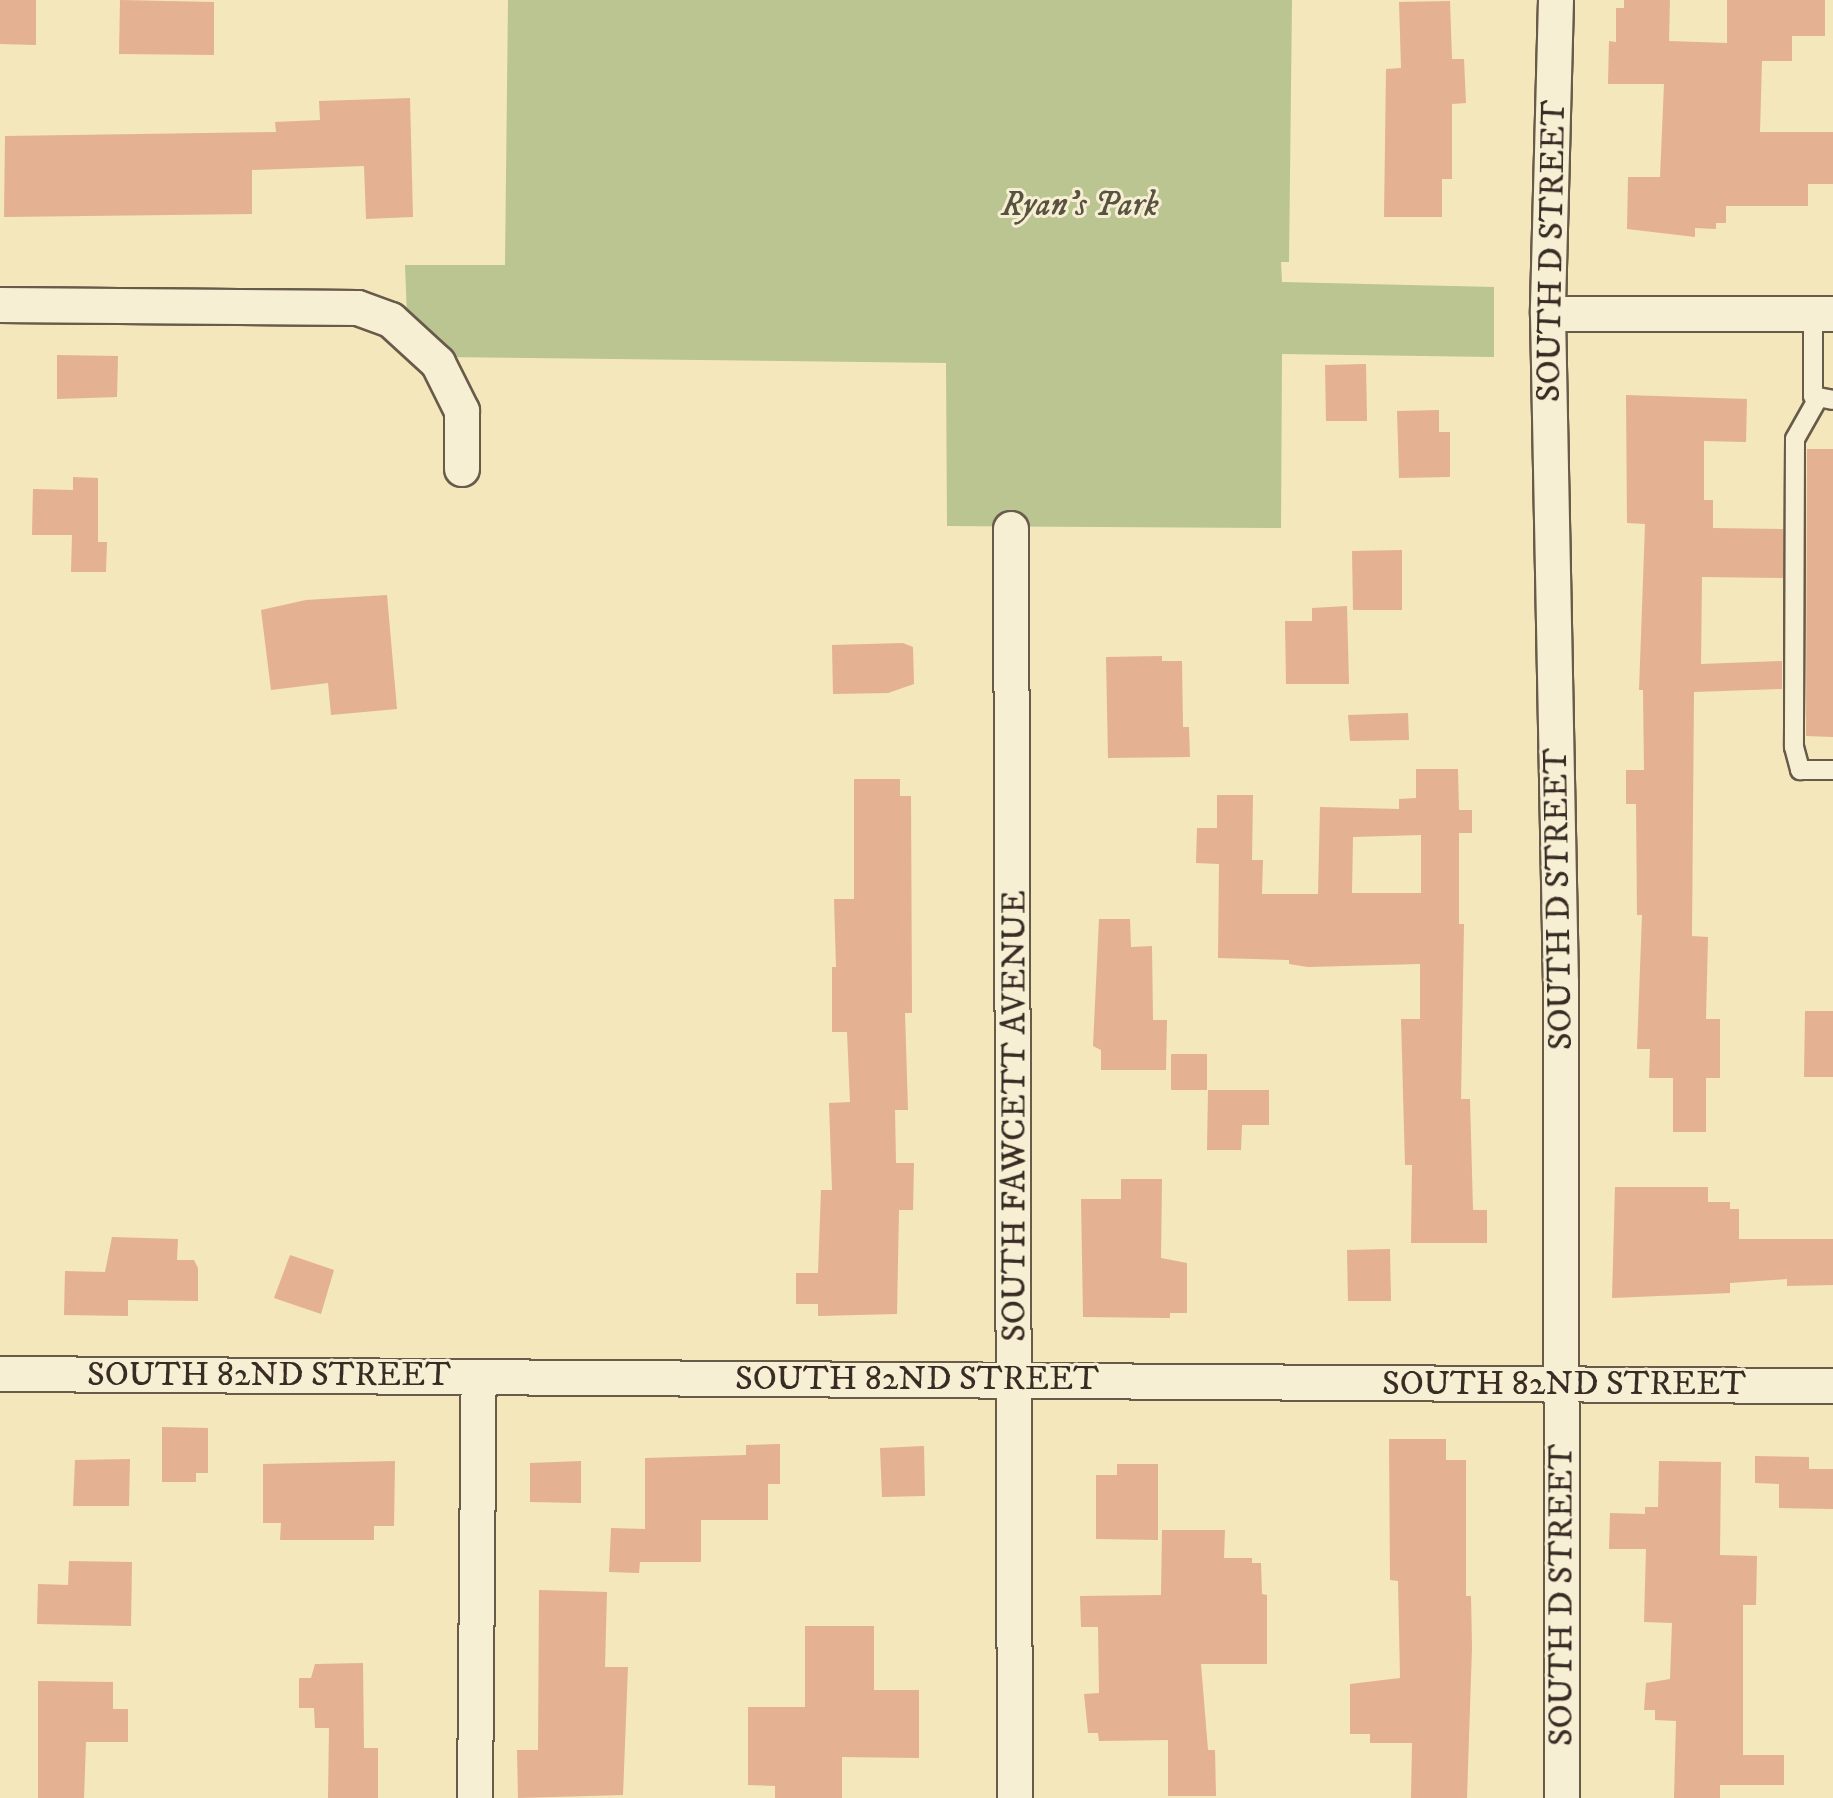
<!DOCTYPE html>
<style>
body{margin:0}
#map{position:relative;width:1833px;height:1798px;overflow:hidden;background:#f3e7bb;font-family:"IM FELL DW Pica",serif}
div>[style]{position:absolute}
.green>*{inset:0;background:#bac591}
.building>*{inset:0;background:#e4b192}
.roads{filter:drop-shadow(2px 0 #685b4a) drop-shadow(-2px 0 #685b4a) drop-shadow(0 2px #685b4a) drop-shadow(0 -2px #685b4a)}
.lane>*{height:18px;margin:-9px;padding:0 9px;transform-origin:9px;border-radius:9px;background:#f7efd3}
.street>*{height:34px;margin:-17px;padding:0 17px;transform-origin:17px;border-radius:17px;background:#f7efd3}
span{translate:-50% -50%;white-space:nowrap;text-align:center;line-height:1.15;-webkit-text-stroke:6px #f7efd3;paint-order:stroke}
.park-label{font-size:34px;color:#595240;font-style:italic}
.street-label{font-size:34px;color:#392c25}
</style>
<div id="map">
<div class="green">
<div style="clip-path:polygon(508px 0,1292px 0,1289px 262px,1281px 262px,1282px 282px,1494px 287px,1494px 357px,1282px 354px,1281px 528px,947px 526px,946px 363px,442px 357px,407px 317px,405px 265px,505px 265px)"></div>
</div>
<div class="building">
<div style="clip-path:polygon(0 0,36px 0,36px 45px,0 44px)"></div>
<div style="clip-path:polygon(120px 0,214px 2px,214px 55px,119px 54px)"></div>
<div style="clip-path:polygon(1624px 0,1670px 0,1669px 41px,1727px 43px,1727px 0,1825px 0,1825px 36px,1792px 36px,1792px 61px,1762px 61px,1760px 132px,1833px 132px,1833px 184px,1808px 184px,1808px 206px,1726px 206px,1726px 223px,1716px 223px,1716px 229px,1695px 228px,1695px 237px,1627px 229px,1628px 177px,1660px 177px,1664px 84px,1608px 84px,1609px 41px,1616px 42px,1616px 8px,1624px 8px)"></div>
<div style="clip-path:polygon(1450px 1px,1452px 59px,1464px 59px,1466px 103px,1452px 104px,1452px 179px,1442px 179px,1442px 217px,1384px 217px,1386px 69px,1401px 68px,1399px 2px)"></div>
<div style="clip-path:polygon(410px 98px,413px 217px,366px 219px,364px 166px,252px 170px,252px 214px,4px 217px,5px 136px,276px 132px,275px 122px,320px 120px,319px 101px)"></div>
<div style="clip-path:polygon(57px 355px,118px 356px,117px 397px,57px 399px)"></div>
<div style="clip-path:polygon(1366px 364px,1367px 421px,1326px 421px,1325px 365px)"></div>
<div style="clip-path:polygon(1626px 395px,1747px 399px,1746px 442px,1704px 441px,1704px 500px,1713px 500px,1713px 528px,1783px 529px,1783px 578px,1702px 577px,1701px 664px,1782px 661px,1782px 689px,1694px 692px,1692px 936px,1708px 937px,1706px 1019px,1720px 1019px,1720px 1078px,1706px 1078px,1706px 1132px,1673px 1132px,1673px 1078px,1649px 1078px,1650px 1049px,1637px 1049px,1642px 915px,1637px 915px,1636px 804px,1626px 804px,1626px 770px,1644px 770px,1643px 690px,1639px 690px,1645px 524px,1627px 523px)"></div>
<div style="clip-path:polygon(1439px 410px,1439px 432px,1450px 432px,1450px 477px,1399px 478px,1397px 411px)"></div>
<div style="clip-path:polygon(1807px 449px,1833px 449px,1833px 737px,1806px 736px)"></div>
<div style="clip-path:polygon(73px 477px,98px 478px,98px 542px,107px 542px,106px 572px,71px 572px,72px 535px,32px 535px,33px 489px,73px 490px)"></div>
<div style="clip-path:polygon(1402px 550px,1402px 610px,1353px 610px,1352px 551px)"></div>
<div style="clip-path:polygon(387px 595px,397px 709px,331px 715px,328px 683px,271px 690px,261px 610px,306px 600px)"></div>
<div style="clip-path:polygon(1347px 606px,1349px 684px,1286px 684px,1285px 621px,1312px 621px,1312px 608px)"></div>
<div style="clip-path:polygon(903px 643px,913px 647px,914px 684px,888px 693px,833px 694px,832px 645px)"></div>
<div style="clip-path:polygon(1162px 656px,1162px 661px,1182px 661px,1183px 727px,1189px 727px,1190px 757px,1108px 758px,1106px 657px)"></div>
<div style="clip-path:polygon(1408px 713px,1409px 740px,1350px 741px,1348px 715px)"></div>
<div style="clip-path:polygon(evenodd,1416px 769px,1458px 769px,1459px 810px,1472px 810px,1472px 833px,1459px 833px,1459px 924px,1464px 924px,1461px 1099px,1470px 1099px,1473px 1210px,1487px 1210px,1487px 1243px,1411px 1243px,1412px 1165px,1405px 1165px,1401px 1019px,1420px 1019px,1420px 964px,1308px 967px,1289px 964px,1289px 960px,1218px 958px,1219px 864px,1196px 863px,1197px 828px,1217px 828px,1217px 795px,1253px 795px,1252px 860px,1263px 860px,1262px 894px,1318px 894px,1320px 807px,1399px 809px,1399px 799px,1416px 798px,1416px 769px,1421px 835px,1421px 893px,1352px 893px,1353px 837px,1421px 835px)"></div>
<div style="clip-path:polygon(854px 779px,900px 779px,900px 796px,911px 796px,912px 1013px,905px 1013px,908px 1110px,895px 1110px,896px 1163px,914px 1163px,913px 1210px,899px 1210px,897px 1314px,818px 1316px,818px 1304px,796px 1304px,796px 1273px,818px 1273px,821px 1190px,832px 1190px,829px 1103px,850px 1102px,847px 1032px,832px 1032px,832px 967px,836px 967px,834px 899px,854px 899px)"></div>
<div style="clip-path:polygon(1099px 919px,1130px 919px,1131px 947px,1152px 946px,1153px 1020px,1167px 1020px,1166px 1070px,1101px 1070px,1101px 1050px,1093px 1046px)"></div>
<div style="clip-path:polygon(1805px 1011px,1833px 1011px,1833px 1077px,1804px 1077px)"></div>
<div style="clip-path:polygon(1171px 1054px,1207px 1054px,1207px 1090px,1171px 1090px)"></div>
<div style="clip-path:polygon(1208px 1090px,1269px 1090px,1269px 1125px,1242px 1125px,1241px 1150px,1207px 1150px)"></div>
<div style="clip-path:polygon(1121px 1179px,1162px 1179px,1161px 1258px,1187px 1263px,1187px 1313px,1170px 1313px,1170px 1318px,1083px 1317px,1081px 1199px,1121px 1199px)"></div>
<div style="clip-path:polygon(1615px 1187px,1708px 1187px,1708px 1202px,1730px 1202px,1730px 1209px,1739px 1209px,1739px 1239px,1833px 1239px,1833px 1285px,1787px 1286px,1787px 1279px,1730px 1283px,1730px 1293px,1612px 1298px)"></div>
<div style="clip-path:polygon(112px 1237px,178px 1239px,177px 1260px,194px 1260px,198px 1268px,198px 1301px,128px 1300px,128px 1316px,64px 1315px,65px 1271px,105px 1272px)"></div>
<div style="clip-path:polygon(1390px 1249px,1391px 1301px,1348px 1301px,1347px 1250px)"></div>
<div style="clip-path:polygon(290px 1255px,334px 1270px,321px 1314px,274px 1298px)"></div>
<div style="clip-path:polygon(162px 1427px,208px 1428px,208px 1473px,196px 1473px,196px 1482px,162px 1482px)"></div>
<div style="clip-path:polygon(1389px 1439px,1446px 1439px,1446px 1460px,1466px 1460px,1466px 1596px,1471px 1596px,1472px 1647px,1467px 1798px,1411px 1798px,1412px 1743px,1370px 1743px,1370px 1734px,1350px 1734px,1350px 1684px,1400px 1678px,1398px 1581px,1390px 1580px)"></div>
<div style="clip-path:polygon(780px 1444px,780px 1484px,768px 1484px,768px 1520px,701px 1520px,701px 1562px,640px 1562px,639px 1573px,609px 1572px,611px 1528px,645px 1529px,645px 1458px,746px 1455px,746px 1445px)"></div>
<div style="clip-path:polygon(924px 1446px,925px 1496px,882px 1497px,880px 1448px)"></div>
<div style="clip-path:polygon(1755px 1456px,1809px 1457px,1809px 1469px,1833px 1469px,1833px 1509px,1779px 1508px,1779px 1484px,1755px 1483px)"></div>
<div style="clip-path:polygon(130px 1459px,129px 1506px,73px 1506px,75px 1460px)"></div>
<div style="clip-path:polygon(395px 1461px,394px 1526px,374px 1526px,374px 1540px,280px 1540px,281px 1523px,263px 1523px,263px 1464px)"></div>
<div style="clip-path:polygon(581px 1461px,581px 1503px,530px 1502px,530px 1463px)"></div>
<div style="clip-path:polygon(1659px 1461px,1721px 1462px,1720px 1555px,1757px 1556px,1756px 1605px,1743px 1605px,1743px 1755px,1784px 1755px,1784px 1785px,1720px 1785px,1720px 1798px,1674px 1798px,1676px 1721px,1655px 1720px,1655px 1710px,1644px 1710px,1646px 1683px,1670px 1679px,1672px 1623px,1644px 1622px,1646px 1549px,1609px 1549px,1610px 1513px,1645px 1514px,1645px 1507px,1658px 1507px)"></div>
<div style="clip-path:polygon(1117px 1464px,1158px 1464px,1158px 1540px,1096px 1539px,1096px 1475px,1117px 1475px)"></div>
<div style="clip-path:polygon(1162px 1530px,1225px 1530px,1224px 1558px,1252px 1558px,1252px 1563px,1261px 1563px,1262px 1594px,1267px 1595px,1267px 1664px,1201px 1664px,1208px 1750px,1215px 1750px,1216px 1796px,1168px 1796px,1168px 1740px,1099px 1741px,1098px 1733px,1088px 1733px,1084px 1694px,1099px 1693px,1098px 1627px,1081px 1627px,1080px 1596px,1161px 1595px)"></div>
<div style="clip-path:polygon(69px 1561px,132px 1562px,131px 1626px,37px 1624px,38px 1584px,68px 1585px)"></div>
<div style="clip-path:polygon(539px 1590px,607px 1592px,605px 1667px,628px 1667px,623px 1795px,518px 1798px,517px 1750px,538px 1750px)"></div>
<div style="clip-path:polygon(805px 1626px,874px 1626px,874px 1690px,919px 1690px,919px 1758px,842px 1757px,842px 1798px,775px 1798px,775px 1786px,748px 1785px,748px 1707px,805px 1707px)"></div>
<div style="clip-path:polygon(363px 1663px,364px 1748px,378px 1748px,378px 1798px,328px 1798px,329px 1728px,315px 1728px,314px 1708px,299px 1708px,299px 1678px,311px 1678px,315px 1664px)"></div>
<div style="clip-path:polygon(38px 1681px,113px 1682px,113px 1709px,128px 1709px,128px 1742px,86px 1742px,84px 1798px,38px 1798px)"></div>
</div>
<div class="roads">
<div class="lane">
<div style="left:1813px;top:314px;width:82px;rotate:90deg"></div>
<div style="left:1813px;top:396px;width:20px;rotate:11deg"></div>
<div style="left:1817px;top:400px;width:45px;rotate:119.4deg"></div>
<div style="left:1795px;top:439px;width:308px;rotate:90.2deg"></div>
<div style="left:1794px;top:747px;width:24px;rotate:75deg"></div>
<div style="left:1800px;top:770px;width:33px"></div>
</div>
<div class="street">
<div style="left:1556px;top:0;width:314px;rotate:91.5deg"></div>
<div style="left:1548px;top:314px;width:669px;rotate:88.89deg"></div>
<div style="left:1561px;top:983px;width:815px;rotate:89.93deg"></div>
<div style="left:0;top:305px;width:358px;rotate:0.5deg"></div>
<div style="left:358px;top:308px;width:35px;rotate:20deg"></div>
<div style="left:391px;top:320px;width:64px;rotate:42.5deg"></div>
<div style="left:438px;top:363px;width:54px;rotate:63.4deg"></div>
<div style="left:462px;top:411px;width:58px;rotate:90deg"></div>
<div style="left:1548px;top:314px;width:285px"></div>
<div style="left:1011px;top:529px;width:1269px;rotate:89.82deg"></div>
<div style="left:0;top:1374px;width:1833px;rotate:0.38deg"></div>
<div style="left:475px;top:1798px;width:421px;rotate:-89.5deg"></div>
</div>
</div>
<div class="park-label">
<span style="left:1080px;top:206px">Ryan's Park</span>
</div>
<div class="street-label">
<span style="left:1552px;top:251px;rotate:-89deg">SOUTH D STREET</span>
<span style="left:1559px;top:899px;rotate:-91deg">SOUTH D STREET</span>
<span style="left:1015px;top:1116px;rotate:-90deg">SOUTH FAWCETT AVENUE</span>
<span style="left:269px;top:1376px">SOUTH 82ND STREET</span>
<span style="left:917px;top:1380px">SOUTH 82ND STREET</span>
<span style="left:1564px;top:1385px">SOUTH 82ND STREET</span>
<span style="left:1562px;top:1595px;rotate:-90deg">SOUTH D STREET</span>
</div>
</div>
